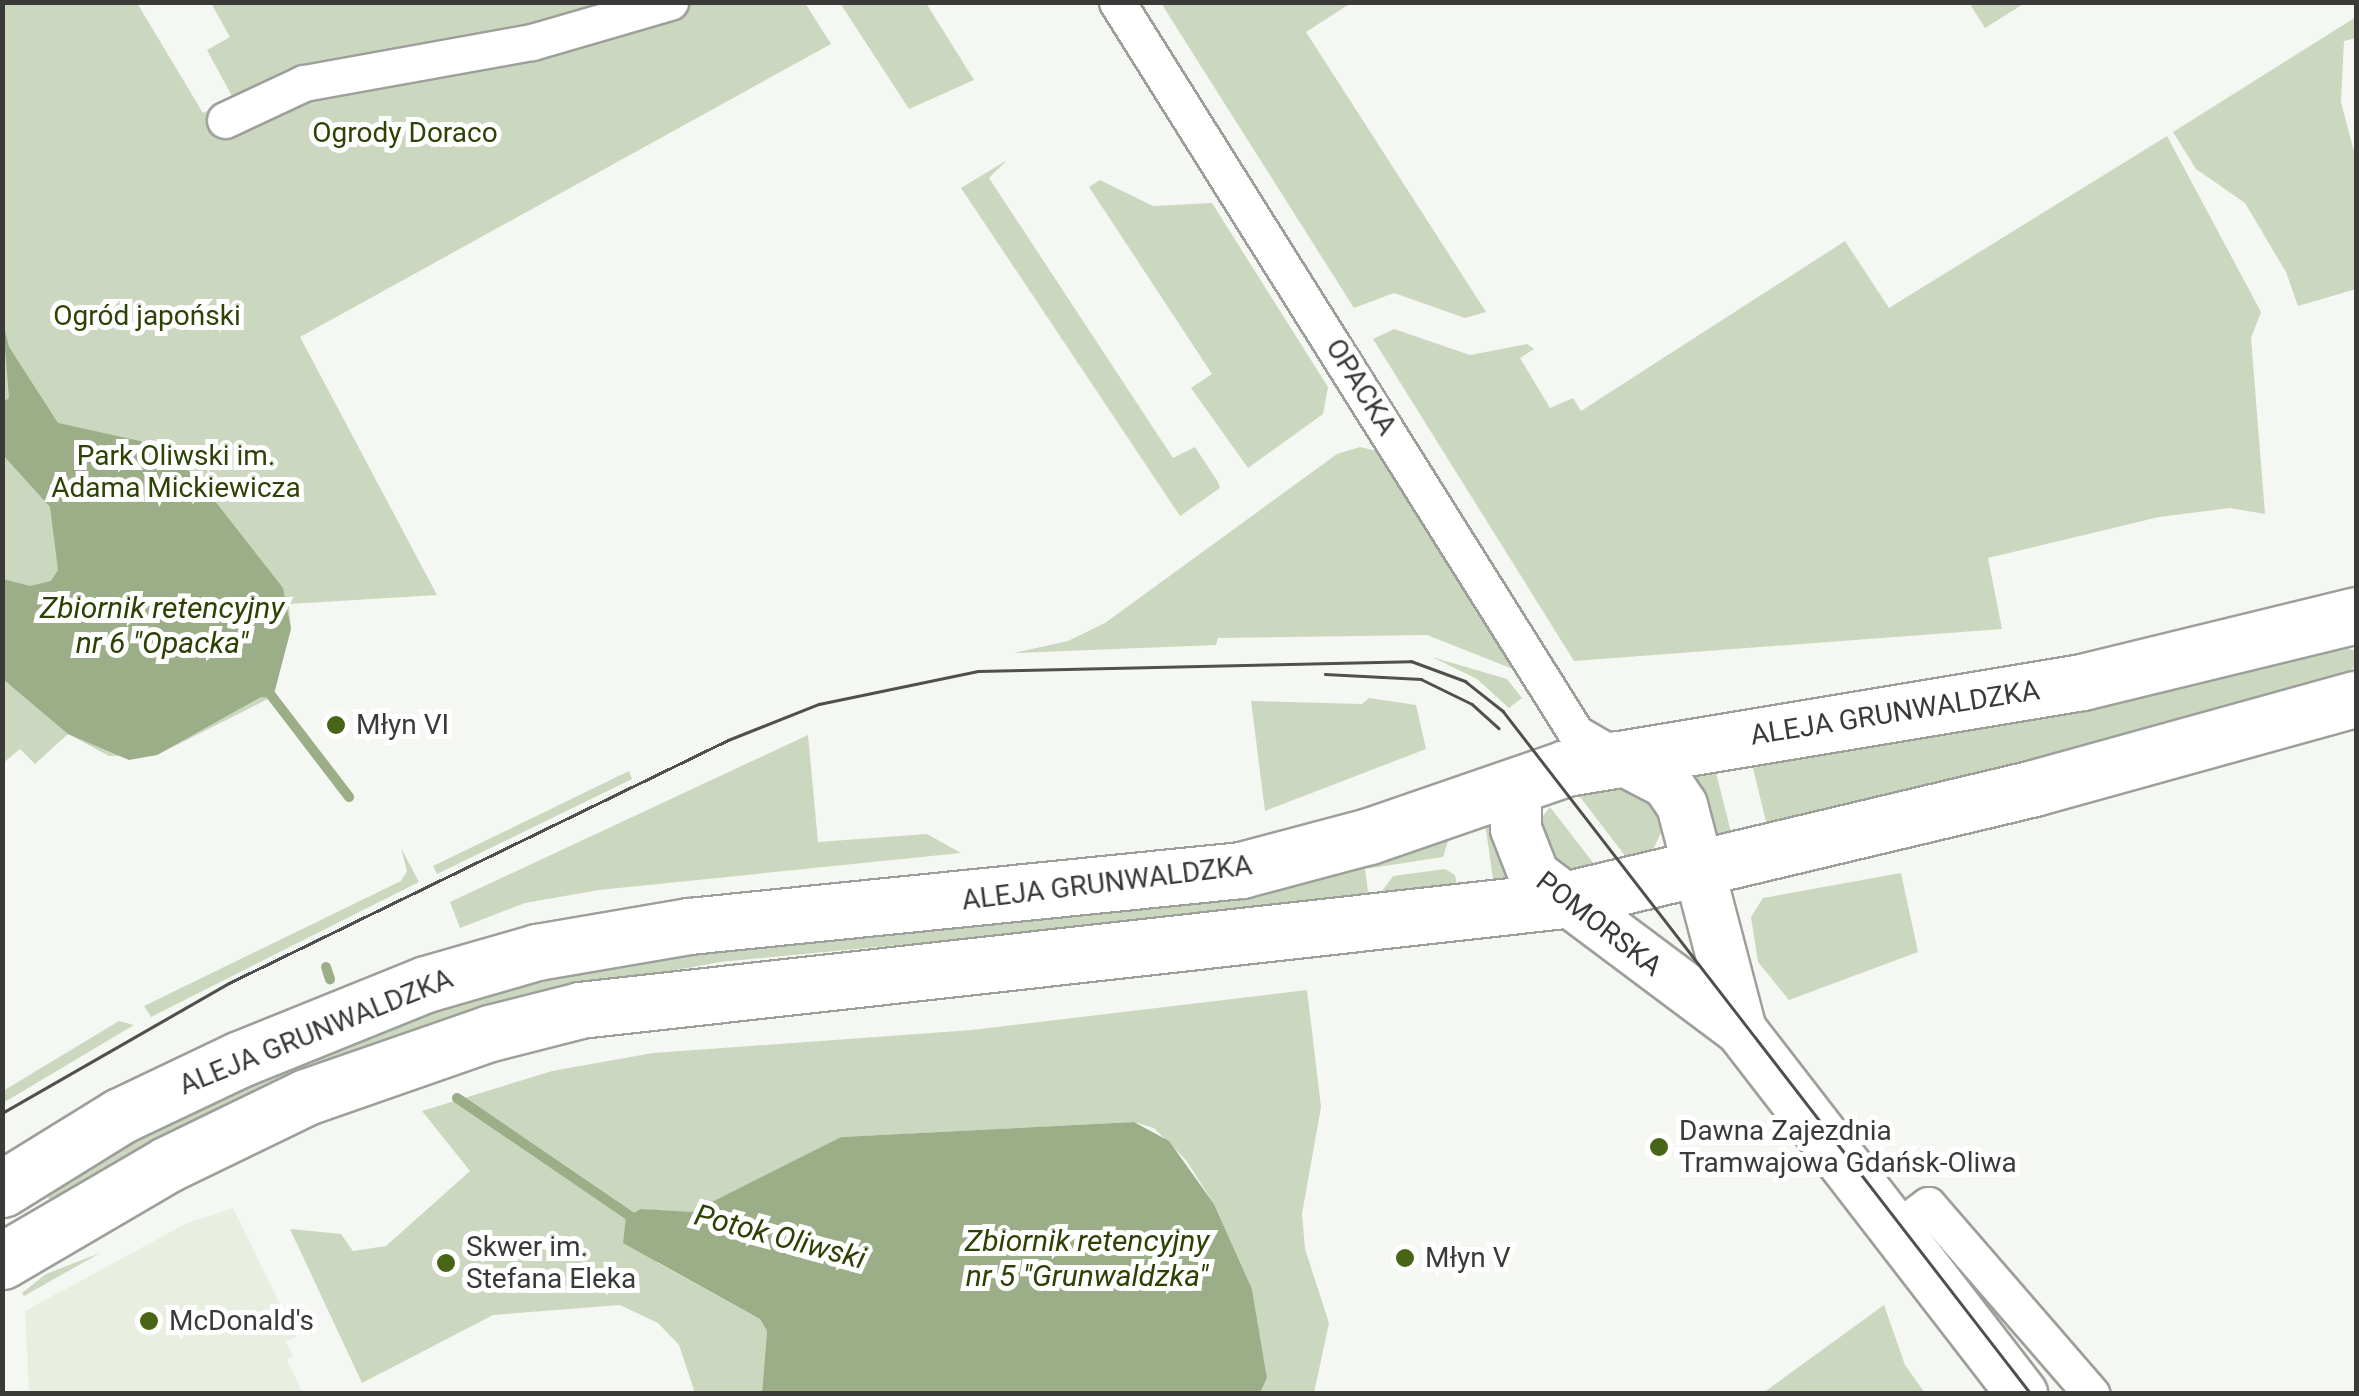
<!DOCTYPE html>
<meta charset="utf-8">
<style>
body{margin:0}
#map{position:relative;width:2359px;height:1396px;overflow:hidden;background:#f5f8f2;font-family:Roboto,sans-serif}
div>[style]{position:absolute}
.built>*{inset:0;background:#e8efe1}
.green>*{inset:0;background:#cbd7bf}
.water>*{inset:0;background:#9cae87}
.stream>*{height:10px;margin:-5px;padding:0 5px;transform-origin:5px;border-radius:5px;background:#9cae87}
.roads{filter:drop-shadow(2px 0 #9da09a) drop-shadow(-2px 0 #9da09a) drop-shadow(0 2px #9da09a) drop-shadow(0 -2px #9da09a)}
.street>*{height:35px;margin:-17.5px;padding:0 17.5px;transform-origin:17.5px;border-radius:17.5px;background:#fff}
.secondary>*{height:50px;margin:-25px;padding:0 25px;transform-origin:25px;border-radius:25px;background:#fff}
.primary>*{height:55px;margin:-27.5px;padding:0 27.5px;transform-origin:27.5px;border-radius:27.5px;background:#fff}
.tram>*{height:2.5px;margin:-1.25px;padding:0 1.25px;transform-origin:1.25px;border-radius:1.25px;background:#4f504e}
.dots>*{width:28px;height:28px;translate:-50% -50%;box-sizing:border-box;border:5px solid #fff;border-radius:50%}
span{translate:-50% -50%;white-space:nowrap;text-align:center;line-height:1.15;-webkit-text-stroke:10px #fff;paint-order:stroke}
.park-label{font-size:28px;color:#2d4304}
.street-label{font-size:28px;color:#3a3b39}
.poi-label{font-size:28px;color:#3a3b39}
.left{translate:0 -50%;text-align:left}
.water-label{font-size:30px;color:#2c4103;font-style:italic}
.frame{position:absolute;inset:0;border:5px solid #3a3b39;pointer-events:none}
</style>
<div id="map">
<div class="built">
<div style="clip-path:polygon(233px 1208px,296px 1337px,286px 1342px,293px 1356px,287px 1360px,303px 1393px,29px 1393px,25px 1311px,187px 1223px)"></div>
</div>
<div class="green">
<div style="clip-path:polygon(3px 3px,137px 3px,203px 113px,233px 98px,207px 50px,230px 37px,211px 3px,805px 3px,831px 44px,300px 337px,437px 595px,289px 604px,291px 629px,271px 689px,276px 695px,157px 755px,109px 756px,68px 734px,35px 764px,20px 749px,3px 763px)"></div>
<div style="clip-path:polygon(840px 3px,926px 3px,974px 80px,909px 109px)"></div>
<div style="clip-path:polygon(1161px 3px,1351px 3px,1306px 32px,1486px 312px,1465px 318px,1394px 293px,1354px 308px)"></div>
<div style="clip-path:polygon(1976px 3px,1976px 2px,2025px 3px,1985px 28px,1971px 6px)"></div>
<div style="clip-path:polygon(2356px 17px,2356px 38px,2344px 41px,2341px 102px,2356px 159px,2356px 289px,2298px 306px,2286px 272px,2245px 203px,2196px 169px,2173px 132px)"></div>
<div style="clip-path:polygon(2167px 136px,2261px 312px,2251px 338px,2265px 514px,2230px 508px,2159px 517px,1988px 558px,2002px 629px,1574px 661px,1373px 339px,1394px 329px,1470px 355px,1527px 344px,1534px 349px,1520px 358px,1550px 408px,1573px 398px,1581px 411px,1845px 241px,1889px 308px)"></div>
<div style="clip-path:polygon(1007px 160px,989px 178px,1173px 458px,1195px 447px,1218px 482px,1220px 488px,1180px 516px,961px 188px)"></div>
<div style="clip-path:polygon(1100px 180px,1153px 206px,1212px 203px,1328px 387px,1323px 414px,1248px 468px,1191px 388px,1212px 374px,1089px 187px)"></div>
<div style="clip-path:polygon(1360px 447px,1381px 452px,1523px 673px,1427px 635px,1218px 638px,1216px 645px,1014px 653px,1068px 641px,1105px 623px,1337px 454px)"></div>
<div style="clip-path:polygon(2341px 645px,2355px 651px,2356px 665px,2343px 677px,1768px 830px,1751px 760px)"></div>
<div style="clip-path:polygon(1432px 657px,1507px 679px,1522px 698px,1509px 708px,1477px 679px)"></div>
<div style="clip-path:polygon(1369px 698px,1416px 705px,1426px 749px,1265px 811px,1251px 701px,1362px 704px)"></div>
<div style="clip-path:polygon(808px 735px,818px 842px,927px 834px,961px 853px,599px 890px,525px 903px,460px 928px,450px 902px)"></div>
<div style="clip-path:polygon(1714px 765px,1733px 840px,1715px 844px,1686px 770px)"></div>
<div style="clip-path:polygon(629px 771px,632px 779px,437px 874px,433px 866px)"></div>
<div style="clip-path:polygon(1623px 782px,1648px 791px,1664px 826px,1653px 850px,1629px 861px,1577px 793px)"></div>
<div style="clip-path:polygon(1550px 807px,1598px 869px,1564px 870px,1547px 858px,1540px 820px)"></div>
<div style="clip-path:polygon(1493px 821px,1514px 879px,1494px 886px,1485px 823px)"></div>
<div style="clip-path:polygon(1450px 835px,1443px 857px,1365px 869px,1369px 900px,720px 962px,490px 1005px,298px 1075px,150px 1144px,50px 1201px,46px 1193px,165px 1121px,393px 1022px,508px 985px,628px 960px,1206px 902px,1285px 885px)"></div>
<div style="clip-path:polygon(401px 848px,419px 882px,151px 1017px,144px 1006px,401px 881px,407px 871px)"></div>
<div style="clip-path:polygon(1445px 869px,1455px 875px,1458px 890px,1380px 894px,1393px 876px)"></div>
<div style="clip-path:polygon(1901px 873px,1918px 952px,1789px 1000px,1758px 962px,1751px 917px,1763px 898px)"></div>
<div style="clip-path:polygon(1307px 990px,1321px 1107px,1302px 1214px,1305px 1249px,1329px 1323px,1314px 1393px,1260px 1393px,1267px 1378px,1252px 1289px,1214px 1204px,1186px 1160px,1154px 1128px,1134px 1122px,841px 1137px,692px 1213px,641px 1209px,658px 1263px,760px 1319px,767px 1331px,762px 1393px,695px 1393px,679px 1345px,658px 1323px,620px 1305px,493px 1315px,362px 1383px,290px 1229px,341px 1234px,353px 1251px,386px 1246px,470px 1171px,422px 1111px,552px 1071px,653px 1053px,972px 1030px)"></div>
<div style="clip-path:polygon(119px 1021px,134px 1025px,3px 1103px,3px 1091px)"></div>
<div style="clip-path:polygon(100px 1253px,24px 1296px,22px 1293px,46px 1274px)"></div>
<div style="clip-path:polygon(1884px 1305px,1905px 1365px,1925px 1393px,1763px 1393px)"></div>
</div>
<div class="water">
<div style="clip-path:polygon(3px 323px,9px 347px,58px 423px,140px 441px,170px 455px,197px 478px,283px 588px,291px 629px,273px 698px,261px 697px,157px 755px,129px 760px,68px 734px,3px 679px,3px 579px,30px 586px,51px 581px,58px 570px,50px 507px,3px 455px,3px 402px,9px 398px)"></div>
<div style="clip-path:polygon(1134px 1122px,1169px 1141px,1214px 1204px,1252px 1289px,1267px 1378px,1260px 1393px,762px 1393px,767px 1331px,760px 1319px,623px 1243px,626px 1217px,641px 1209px,692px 1212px,841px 1137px)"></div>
</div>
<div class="stream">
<div style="left:267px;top:690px;width:135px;rotate:52.5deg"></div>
<div style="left:326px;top:967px;width:13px;rotate:72deg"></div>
<div style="left:457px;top:1098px;width:218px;rotate:34.3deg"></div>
</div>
<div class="roads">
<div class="street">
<div style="left:1117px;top:2px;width:863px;rotate:57.88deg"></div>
<div style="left:1576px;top:733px;width:48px;rotate:30.3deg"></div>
<div style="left:225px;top:120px;width:87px;rotate:-25.1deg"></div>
<div style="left:304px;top:83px;width:232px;rotate:-10.2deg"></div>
<div style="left:532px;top:42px;width:144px;rotate:-16.2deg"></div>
<div style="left:1896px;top:1229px;width:40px;rotate:-37deg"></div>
<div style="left:1928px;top:1205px;width:250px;rotate:49.1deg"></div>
</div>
<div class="secondary">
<div style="left:1617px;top:757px;width:56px;rotate:27.5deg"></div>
<div style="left:1667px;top:783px;width:27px;rotate:56deg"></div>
<div style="left:1682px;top:805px;width:233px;rotate:75.3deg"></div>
<div style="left:1516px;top:784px;width:45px;rotate:90deg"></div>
<div style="left:1516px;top:829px;width:49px;rotate:68.6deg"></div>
<div style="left:1534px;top:875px;width:259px;rotate:36.8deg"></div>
<div style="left:1741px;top:1030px;width:460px;rotate:52.3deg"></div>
</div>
<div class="primary">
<div style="left:2px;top:1189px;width:139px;rotate:-31.7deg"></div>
<div style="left:120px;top:1116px;width:133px;rotate:-25.4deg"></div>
<div style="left:240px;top:1059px;width:201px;rotate:-22deg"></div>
<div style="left:426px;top:984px;width:116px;rotate:-16.1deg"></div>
<div style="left:537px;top:952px;width:154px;rotate:-9.7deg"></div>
<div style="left:689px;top:926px;width:555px;rotate:-5.79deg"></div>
<div style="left:1241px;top:870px;width:132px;rotate:-14.9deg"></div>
<div style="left:1369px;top:836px;width:208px;rotate:-19deg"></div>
<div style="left:1566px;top:768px;width:523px;rotate:-9.46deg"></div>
<div style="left:2082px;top:682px;width:282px;rotate:-13.7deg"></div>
<div style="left:2px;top:1261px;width:192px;rotate:-30.3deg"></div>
<div style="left:168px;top:1164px;width:153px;rotate:-25.9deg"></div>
<div style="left:306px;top:1097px;width:195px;rotate:-19.2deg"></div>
<div style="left:490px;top:1033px;width:93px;rotate:-14.3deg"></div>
<div style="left:580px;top:1010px;width:990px;rotate:-6.38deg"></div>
<div style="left:1564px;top:900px;width:483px;rotate:-13.4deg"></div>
<div style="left:2034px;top:788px;width:334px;rotate:-15.5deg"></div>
</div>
</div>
<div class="tram">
<div style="left:1325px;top:674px;width:96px;rotate:3deg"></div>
<div style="left:1421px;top:679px;width:57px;rotate:26.1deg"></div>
<div style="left:1472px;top:704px;width:36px;rotate:42deg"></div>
<div style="left:2px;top:1113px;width:262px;rotate:-29.8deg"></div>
<div style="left:229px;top:983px;width:555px;rotate:-25.96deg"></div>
<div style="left:728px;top:740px;width:98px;rotate:-21.6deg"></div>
<div style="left:819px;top:704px;width:162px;rotate:-11.7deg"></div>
<div style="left:978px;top:671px;width:433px;rotate:-1.3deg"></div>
<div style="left:1411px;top:661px;width:58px;rotate:20.3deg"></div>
<div style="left:1465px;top:681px;width:48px;rotate:38.3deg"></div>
<div style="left:1503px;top:711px;width:863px;rotate:52.29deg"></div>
</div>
<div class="dots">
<div style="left:336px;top:725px;background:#486517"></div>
<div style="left:1659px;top:1147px;background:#486517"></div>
<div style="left:1405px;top:1258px;background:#486517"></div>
<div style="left:446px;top:1263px;background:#486517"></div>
<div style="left:149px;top:1321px;background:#486517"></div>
</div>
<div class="park-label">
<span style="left:405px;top:133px">Ogrody Doraco</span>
<span style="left:147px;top:316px">Ogród japoński</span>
<span style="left:176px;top:472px">Park Oliwski im.<br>Adama Mickiewicza</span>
</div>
<div class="street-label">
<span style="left:1361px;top:387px;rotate:58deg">OPACKA</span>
<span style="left:1895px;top:713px;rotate:-9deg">ALEJA GRUNWALDZKA</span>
<span style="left:1107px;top:883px;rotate:-7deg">ALEJA GRUNWALDZKA</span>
<span style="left:1599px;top:924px;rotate:38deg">POMORSKA</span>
<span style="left:316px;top:1032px;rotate:-22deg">ALEJA GRUNWALDZKA</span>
</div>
<div class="poi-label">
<span class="left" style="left:356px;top:725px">Młyn VI</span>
<span class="left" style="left:1679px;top:1147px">Dawna Zajezdnia<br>Tramwajowa Gdańsk-Oliwa</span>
<span class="left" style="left:466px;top:1263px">Skwer im.<br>Stefana Eleka</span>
<span class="left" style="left:1425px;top:1258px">Młyn V</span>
<span class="left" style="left:169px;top:1321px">McDonald's</span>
</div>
<div class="water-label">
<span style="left:162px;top:625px">Zbiornik retencyjny<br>nr 6 "Opacka"</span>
<span style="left:780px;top:1237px;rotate:15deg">Potok Oliwski</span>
<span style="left:1087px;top:1258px">Zbiornik retencyjny<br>nr 5 "Grunwaldzka"</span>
</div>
<div class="frame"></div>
</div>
